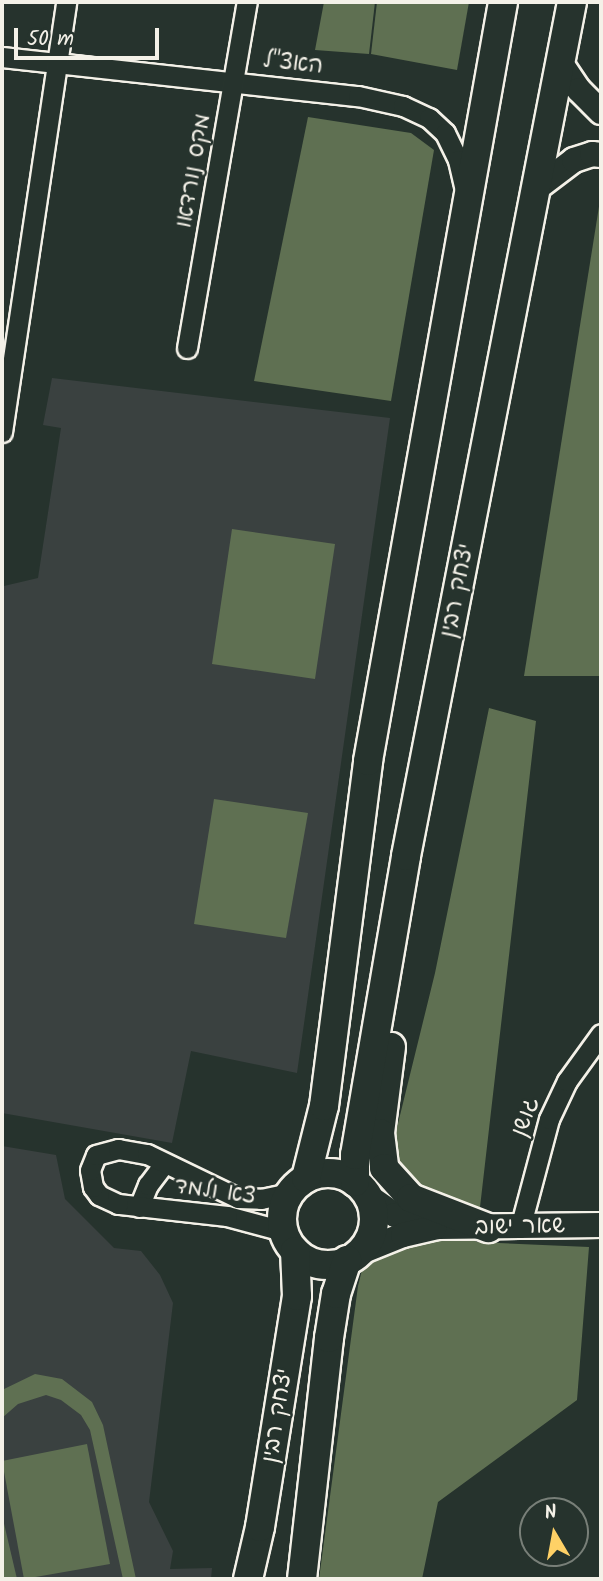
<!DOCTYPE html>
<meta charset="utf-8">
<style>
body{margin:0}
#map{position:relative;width:603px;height:1581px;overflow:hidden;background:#26332d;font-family:Kalam,"Playpen Sans Hebrew",sans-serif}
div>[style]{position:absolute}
.built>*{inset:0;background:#3a4140}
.green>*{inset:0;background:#5f7052}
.roads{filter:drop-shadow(2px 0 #f4f1e8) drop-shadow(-2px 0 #f4f1e8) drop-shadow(0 2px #f4f1e8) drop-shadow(0 -2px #f4f1e8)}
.minor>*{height:19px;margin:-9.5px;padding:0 9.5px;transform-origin:9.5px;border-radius:9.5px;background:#26332d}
.tertiary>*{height:24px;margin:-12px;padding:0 12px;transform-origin:12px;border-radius:12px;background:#26332d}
.secondary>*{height:28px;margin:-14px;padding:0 14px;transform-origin:14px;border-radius:14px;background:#26332d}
.secondary>.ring{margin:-14px;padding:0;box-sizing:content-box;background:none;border:28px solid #26332d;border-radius:50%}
span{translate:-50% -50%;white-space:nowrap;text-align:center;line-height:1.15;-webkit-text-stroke:5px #26332d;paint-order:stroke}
.street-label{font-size:23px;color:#f4f1e8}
.frame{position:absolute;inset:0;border:4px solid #f4f1e8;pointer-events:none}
.north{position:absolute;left:519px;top:1497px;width:70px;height:70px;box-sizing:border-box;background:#26332d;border:2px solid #787f78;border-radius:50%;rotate:350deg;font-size:19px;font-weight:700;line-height:28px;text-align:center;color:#f4f1e8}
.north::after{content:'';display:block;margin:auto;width:24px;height:32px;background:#ffd166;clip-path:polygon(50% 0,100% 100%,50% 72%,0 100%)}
.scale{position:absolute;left:14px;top:28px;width:145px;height:32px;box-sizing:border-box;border:4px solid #f4f1e8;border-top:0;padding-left:9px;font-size:21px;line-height:24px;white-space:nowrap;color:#f4f1e8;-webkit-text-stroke:5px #26332d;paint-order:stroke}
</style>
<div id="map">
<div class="built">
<div style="clip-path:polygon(52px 378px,390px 418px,297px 1073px,191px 1051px,172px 1143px,2px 1113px,2px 598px,4px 586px,38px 578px,61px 428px,43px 425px)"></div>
<div style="clip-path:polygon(2px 1146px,56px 1155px,65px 1199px,114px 1248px,141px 1251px,160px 1275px,173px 1303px,149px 1502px,173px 1551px,170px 1569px,212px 1568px,211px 1579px,2px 1579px)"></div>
</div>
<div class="green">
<div style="clip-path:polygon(324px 2px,375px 2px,369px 54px,315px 50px)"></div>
<div style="clip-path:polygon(377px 2px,469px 2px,457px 70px,371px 54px)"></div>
<div style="clip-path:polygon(308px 117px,411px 133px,434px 150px,391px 401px,254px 381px)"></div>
<div style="clip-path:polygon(601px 194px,601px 676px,524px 676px)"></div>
<div style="clip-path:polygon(232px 529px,335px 544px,315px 679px,212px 664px)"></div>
<div style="clip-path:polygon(489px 708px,536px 721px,476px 1242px,589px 1247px,577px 1400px,438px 1502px,422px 1579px,319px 1579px,358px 1286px,435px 973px)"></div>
<div style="clip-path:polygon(214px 799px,308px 813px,286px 938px,194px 924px)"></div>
<div style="clip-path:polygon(35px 1374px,62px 1379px,92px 1402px,103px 1425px,136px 1579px,123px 1579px,90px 1430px,81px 1415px,61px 1400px,46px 1395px,18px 1404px,2px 1418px,2px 1390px)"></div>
<div style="clip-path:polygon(87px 1444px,110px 1564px,24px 1579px,2px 1461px)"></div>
<div style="clip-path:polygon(2px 1515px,17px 1579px,2px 1579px)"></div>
</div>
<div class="roads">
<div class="minor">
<div style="left:2px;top:57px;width:358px;rotate:6.3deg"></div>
<div style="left:358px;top:96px;width:46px;rotate:12.5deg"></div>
<div style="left:403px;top:106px;width:29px;rotate:25deg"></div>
<div style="left:429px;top:118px;width:22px;rotate:43deg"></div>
<div style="left:445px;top:133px;width:30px;rotate:64deg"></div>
<div style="left:458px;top:160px;width:32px;rotate:77deg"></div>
<div style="left:187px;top:348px;width:351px;rotate:-80.2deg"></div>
<div style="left:2px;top:432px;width:435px;rotate:-81.5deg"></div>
<div style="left:139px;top:1207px;width:24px;rotate:-68deg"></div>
<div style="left:148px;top:1185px;width:26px;rotate:-53deg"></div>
<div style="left:520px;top:1228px;width:113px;rotate:-75.1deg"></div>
<div style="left:549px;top:1119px;width:42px;rotate:-64.7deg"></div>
<div style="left:567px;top:1081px;width:58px;rotate:-54.1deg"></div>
<div style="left:283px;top:1231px;width:58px;rotate:-165deg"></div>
<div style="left:227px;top:1216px;width:110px;rotate:-173.7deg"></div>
<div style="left:118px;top:1204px;width:21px;rotate:-155deg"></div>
<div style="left:99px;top:1195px;width:10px;rotate:-127deg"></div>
<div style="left:93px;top:1187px;width:17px;rotate:-100deg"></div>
<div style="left:90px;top:1170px;width:16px;rotate:-68deg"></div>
<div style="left:96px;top:1155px;width:23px;rotate:-15deg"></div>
<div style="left:118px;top:1149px;width:29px;rotate:10deg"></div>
<div style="left:147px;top:1154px;width:101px;rotate:25.8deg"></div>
<div style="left:238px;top:1198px;width:23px;rotate:2deg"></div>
<div style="left:261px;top:1199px;width:29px;rotate:-12deg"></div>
</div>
<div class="tertiary">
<div style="left:562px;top:65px;width:30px;rotate:56deg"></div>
<div style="left:579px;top:90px;width:31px;rotate:45deg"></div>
<div style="left:537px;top:188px;width:46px;rotate:-37.1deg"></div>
<div style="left:574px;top:160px;width:19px;rotate:-18deg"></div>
<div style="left:592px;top:154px;width:9px;rotate:6deg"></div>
<div style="left:368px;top:1196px;width:33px;rotate:35deg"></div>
<div style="left:395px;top:1215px;width:45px;rotate:15.6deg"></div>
<div style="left:438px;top:1227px;width:163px;rotate:-0.7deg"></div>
<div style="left:358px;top:1253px;width:48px;rotate:-21.8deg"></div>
<div style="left:403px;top:1235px;width:32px;rotate:-13deg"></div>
</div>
<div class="secondary">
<div style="left:391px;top:1047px;width:87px;rotate:97.3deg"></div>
<div style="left:380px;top:1133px;width:35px;rotate:83deg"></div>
<div style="left:384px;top:1168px;width:40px;rotate:48deg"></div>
<div style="left:411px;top:1198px;width:83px;rotate:21.3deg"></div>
<div class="ring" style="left:282px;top:1173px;width:64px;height:64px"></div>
<div style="left:306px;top:1178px;width:74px;rotate:-76deg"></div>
<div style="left:324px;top:1106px;width:348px;rotate:-82.7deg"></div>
<div style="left:368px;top:761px;width:771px;rotate:-79.91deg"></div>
<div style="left:355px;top:1182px;width:27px;rotate:-90deg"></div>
<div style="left:355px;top:1155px;width:303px;rotate:-80.3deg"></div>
<div style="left:406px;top:856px;width:870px;rotate:-79deg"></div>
<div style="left:248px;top:1579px;width:53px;rotate:-77deg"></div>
<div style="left:260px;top:1527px;width:234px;rotate:-80.9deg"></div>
<div style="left:297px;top:1296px;width:45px;rotate:-92.5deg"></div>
<div style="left:302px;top:1579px;width:243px;rotate:-83.6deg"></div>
<div style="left:329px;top:1338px;width:45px;rotate:-81deg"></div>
<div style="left:336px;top:1294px;width:36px;rotate:-72deg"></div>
</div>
</div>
<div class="street-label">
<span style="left:293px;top:64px;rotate:6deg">האצ"ל</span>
<span style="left:194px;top:171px;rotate:-80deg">מקס נורדאו</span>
<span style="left:458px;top:591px;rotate:-79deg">יצחק רבין</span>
<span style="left:526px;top:1117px;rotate:-69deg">גושן</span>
<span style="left:215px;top:1192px;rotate:8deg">צא ולמד</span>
<span style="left:520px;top:1227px;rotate:-1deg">שאר ישוב</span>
<span style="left:278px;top:1416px;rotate:-81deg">יצחק רבין</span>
</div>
<div class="frame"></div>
<div class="north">N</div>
<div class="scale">50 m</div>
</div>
